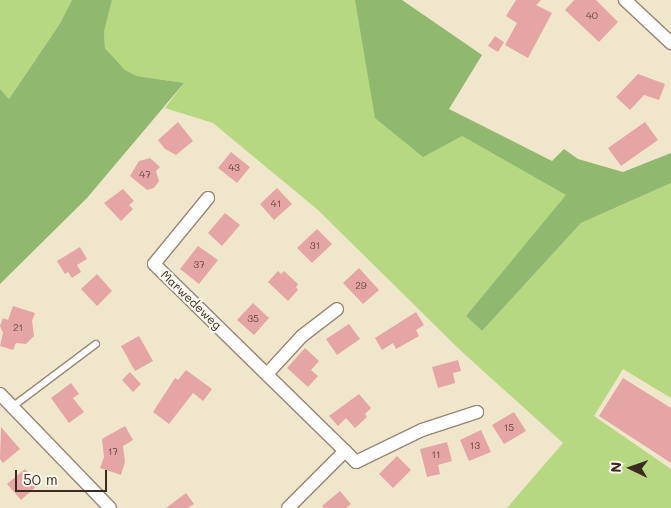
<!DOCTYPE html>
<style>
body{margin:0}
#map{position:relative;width:671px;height:508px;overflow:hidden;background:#f0e6cc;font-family:Mali,sans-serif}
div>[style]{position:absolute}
.green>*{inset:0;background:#b5d880}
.forest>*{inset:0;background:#90b86e}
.building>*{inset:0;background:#e5a5a4}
.roads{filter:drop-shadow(1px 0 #968875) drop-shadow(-1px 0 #968875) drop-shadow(0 1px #968875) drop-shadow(0 -1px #968875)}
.lane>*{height:6px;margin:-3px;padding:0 3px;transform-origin:3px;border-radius:3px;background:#fff}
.street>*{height:12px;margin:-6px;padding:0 6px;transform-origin:6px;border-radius:6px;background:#fff}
span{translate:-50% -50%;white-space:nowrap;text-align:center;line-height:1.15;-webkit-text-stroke:4.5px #fbf7ec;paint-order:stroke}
.number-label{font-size:10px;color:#664940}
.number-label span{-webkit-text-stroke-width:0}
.street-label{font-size:12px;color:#3b2a1e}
.north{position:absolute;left:606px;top:443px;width:50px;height:50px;-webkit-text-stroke:4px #fbf7ec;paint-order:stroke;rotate:273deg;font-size:14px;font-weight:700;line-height:20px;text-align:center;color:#3b2a1e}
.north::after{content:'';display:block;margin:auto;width:18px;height:22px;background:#3b2a1e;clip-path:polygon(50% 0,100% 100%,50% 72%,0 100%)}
.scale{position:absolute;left:15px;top:470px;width:92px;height:22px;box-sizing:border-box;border:2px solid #3b2a1e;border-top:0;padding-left:6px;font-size:15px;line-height:18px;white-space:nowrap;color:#3b2a1e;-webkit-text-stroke:4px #fbf7ec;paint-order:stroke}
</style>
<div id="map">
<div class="green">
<div style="clip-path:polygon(0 0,72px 0,59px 25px,9px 99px,0 89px)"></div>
<div style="clip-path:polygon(112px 0,356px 0,462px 136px,567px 195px,466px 316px,482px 331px,581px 223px,671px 183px,671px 398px,623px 369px,594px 416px,671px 469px,671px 508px,507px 508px,563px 443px,460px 350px,318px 210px,213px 123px,165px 108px,184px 83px,137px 76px,125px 70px,105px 48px,104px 32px)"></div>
</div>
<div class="forest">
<div style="clip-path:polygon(72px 0,112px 0,104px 32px,105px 48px,125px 70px,137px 76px,184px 83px,87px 198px,0 284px,0 89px,9px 99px,59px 25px)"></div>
<div style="clip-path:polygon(355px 0,402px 0,482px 55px,449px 109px,552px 161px,564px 149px,578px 159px,623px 172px,671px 153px,671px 183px,581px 223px,482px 331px,466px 316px,566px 195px,462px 136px,423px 157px,375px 118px)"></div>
</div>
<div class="building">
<div style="clip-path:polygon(516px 0,541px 0,536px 5px,552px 13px,528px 58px,505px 45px,517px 23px,506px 16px)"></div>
<div style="clip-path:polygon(574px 0,596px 0,618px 22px,599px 42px,565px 10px)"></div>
<div style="clip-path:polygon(495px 36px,504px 42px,498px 52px,488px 46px)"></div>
<div style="clip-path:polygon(638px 74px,665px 84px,659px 100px,644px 95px,630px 110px,616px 97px)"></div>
<div style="clip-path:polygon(178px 122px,193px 141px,176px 155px,165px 149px,158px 140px)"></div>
<div style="clip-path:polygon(645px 122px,658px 140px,621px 166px,608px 148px)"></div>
<div style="clip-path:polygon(231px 152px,250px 167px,237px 183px,218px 168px)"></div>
<div style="clip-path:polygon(150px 158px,160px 167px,156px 171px,159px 181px,154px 188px,147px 190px,130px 176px,139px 161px)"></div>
<div style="clip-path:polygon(277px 188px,292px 204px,274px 220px,260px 204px)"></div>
<div style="clip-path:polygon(123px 189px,134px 201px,129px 205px,133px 209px,121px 221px,104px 203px)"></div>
<div style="clip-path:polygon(225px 213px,240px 225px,222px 246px,208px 233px)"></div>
<div style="clip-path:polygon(317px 229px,332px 244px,312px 263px,297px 248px)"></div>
<div style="clip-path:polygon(198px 246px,218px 260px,199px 284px,180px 269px)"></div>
<div style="clip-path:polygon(80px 247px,87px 259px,77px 265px,81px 272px,72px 278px,68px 272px,65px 274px,57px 261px)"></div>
<div style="clip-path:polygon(359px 268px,379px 290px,363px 304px,343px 283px)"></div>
<div style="clip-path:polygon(278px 271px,281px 274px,284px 271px,298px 284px,296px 287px,298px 290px,288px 301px,268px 282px)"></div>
<div style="clip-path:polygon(97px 274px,112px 291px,97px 306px,81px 289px)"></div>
<div style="clip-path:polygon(253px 303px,269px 318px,254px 335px,237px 320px)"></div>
<div style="clip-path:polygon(13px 306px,35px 313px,32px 321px,34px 336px,26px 344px,16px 343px,13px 350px,0 346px,3px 333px,0 326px,3px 318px,8px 320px)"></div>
<div style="clip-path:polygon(416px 312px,424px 325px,416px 330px,419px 336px,396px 349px,393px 343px,382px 350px,375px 338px)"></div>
<div style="clip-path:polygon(349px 324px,360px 339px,337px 355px,326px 339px)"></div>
<div style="clip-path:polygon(139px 336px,153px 361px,135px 371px,121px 346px)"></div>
<div style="clip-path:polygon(305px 348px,319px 361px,311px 370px,318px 376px,308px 387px,287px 368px)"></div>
<div style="clip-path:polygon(458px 360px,461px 371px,453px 373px,455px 383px,438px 388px,432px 367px)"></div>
<div style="clip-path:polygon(186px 370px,212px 389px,203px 401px,193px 393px,169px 424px,153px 412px,175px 378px,178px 380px)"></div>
<div style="clip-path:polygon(130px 372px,141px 384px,133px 392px,122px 380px)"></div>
<div style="clip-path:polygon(623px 378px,671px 408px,671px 463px,599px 416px)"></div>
<div style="clip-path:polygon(71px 383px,79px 394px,73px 398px,84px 412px,69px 423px,51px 398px)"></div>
<div style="clip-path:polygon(359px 394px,371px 408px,365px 414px,367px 417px,355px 428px,346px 418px,338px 426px,329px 416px)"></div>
<div style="clip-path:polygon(514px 412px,526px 431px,504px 444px,492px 425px)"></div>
<div style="clip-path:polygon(125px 426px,133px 440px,123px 446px,125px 462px,121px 475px,100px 468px,104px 457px,102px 439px)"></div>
<div style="clip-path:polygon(1px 427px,20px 449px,3px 463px,0 459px)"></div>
<div style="clip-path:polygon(481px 430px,491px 452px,469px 461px,460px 440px)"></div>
<div style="clip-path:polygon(447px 442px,452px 461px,438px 465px,440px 474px,427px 477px,420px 449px)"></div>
<div style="clip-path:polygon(397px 456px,411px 470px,393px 488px,379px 474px)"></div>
<div style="clip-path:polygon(25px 469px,38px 485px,21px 500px,7px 484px)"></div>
<div style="clip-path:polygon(340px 491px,351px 504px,346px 508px,324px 508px,322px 506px)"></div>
<div style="clip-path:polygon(186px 493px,194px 504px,188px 508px,166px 508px)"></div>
</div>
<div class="roads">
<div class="lane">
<div style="left:12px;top:407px;width:105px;rotate:-36.9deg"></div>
</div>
<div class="street">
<div style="left:625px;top:0;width:63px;rotate:43.1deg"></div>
<div style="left:208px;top:198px;width:85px;rotate:129.3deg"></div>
<div style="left:154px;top:264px;width:283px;rotate:44.4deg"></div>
<div style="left:356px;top:462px;width:73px;rotate:-25.9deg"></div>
<div style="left:422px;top:430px;width:58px;rotate:-18.1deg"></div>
<div style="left:267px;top:374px;width:52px;rotate:-47.4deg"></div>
<div style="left:302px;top:336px;width:44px;rotate:-37.6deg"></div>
<div style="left:0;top:394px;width:158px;rotate:46deg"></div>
<div style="left:288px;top:508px;width:81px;rotate:-45deg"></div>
</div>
</div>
<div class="number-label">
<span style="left:592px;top:16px">40</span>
<span style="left:234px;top:168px">43</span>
<span style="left:145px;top:175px">47</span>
<span style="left:276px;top:204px">41</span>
<span style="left:315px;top:246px">31</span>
<span style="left:199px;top:265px">37</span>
<span style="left:361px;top:286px">29</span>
<span style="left:253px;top:319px">35</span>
<span style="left:18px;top:328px">21</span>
<span style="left:509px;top:428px">15</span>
<span style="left:475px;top:446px">13</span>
<span style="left:113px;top:452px">17</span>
<span style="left:436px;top:455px">11</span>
</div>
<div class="street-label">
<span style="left:191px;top:300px;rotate:44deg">Marwedeweg</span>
</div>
<div class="north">N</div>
<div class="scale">50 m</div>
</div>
